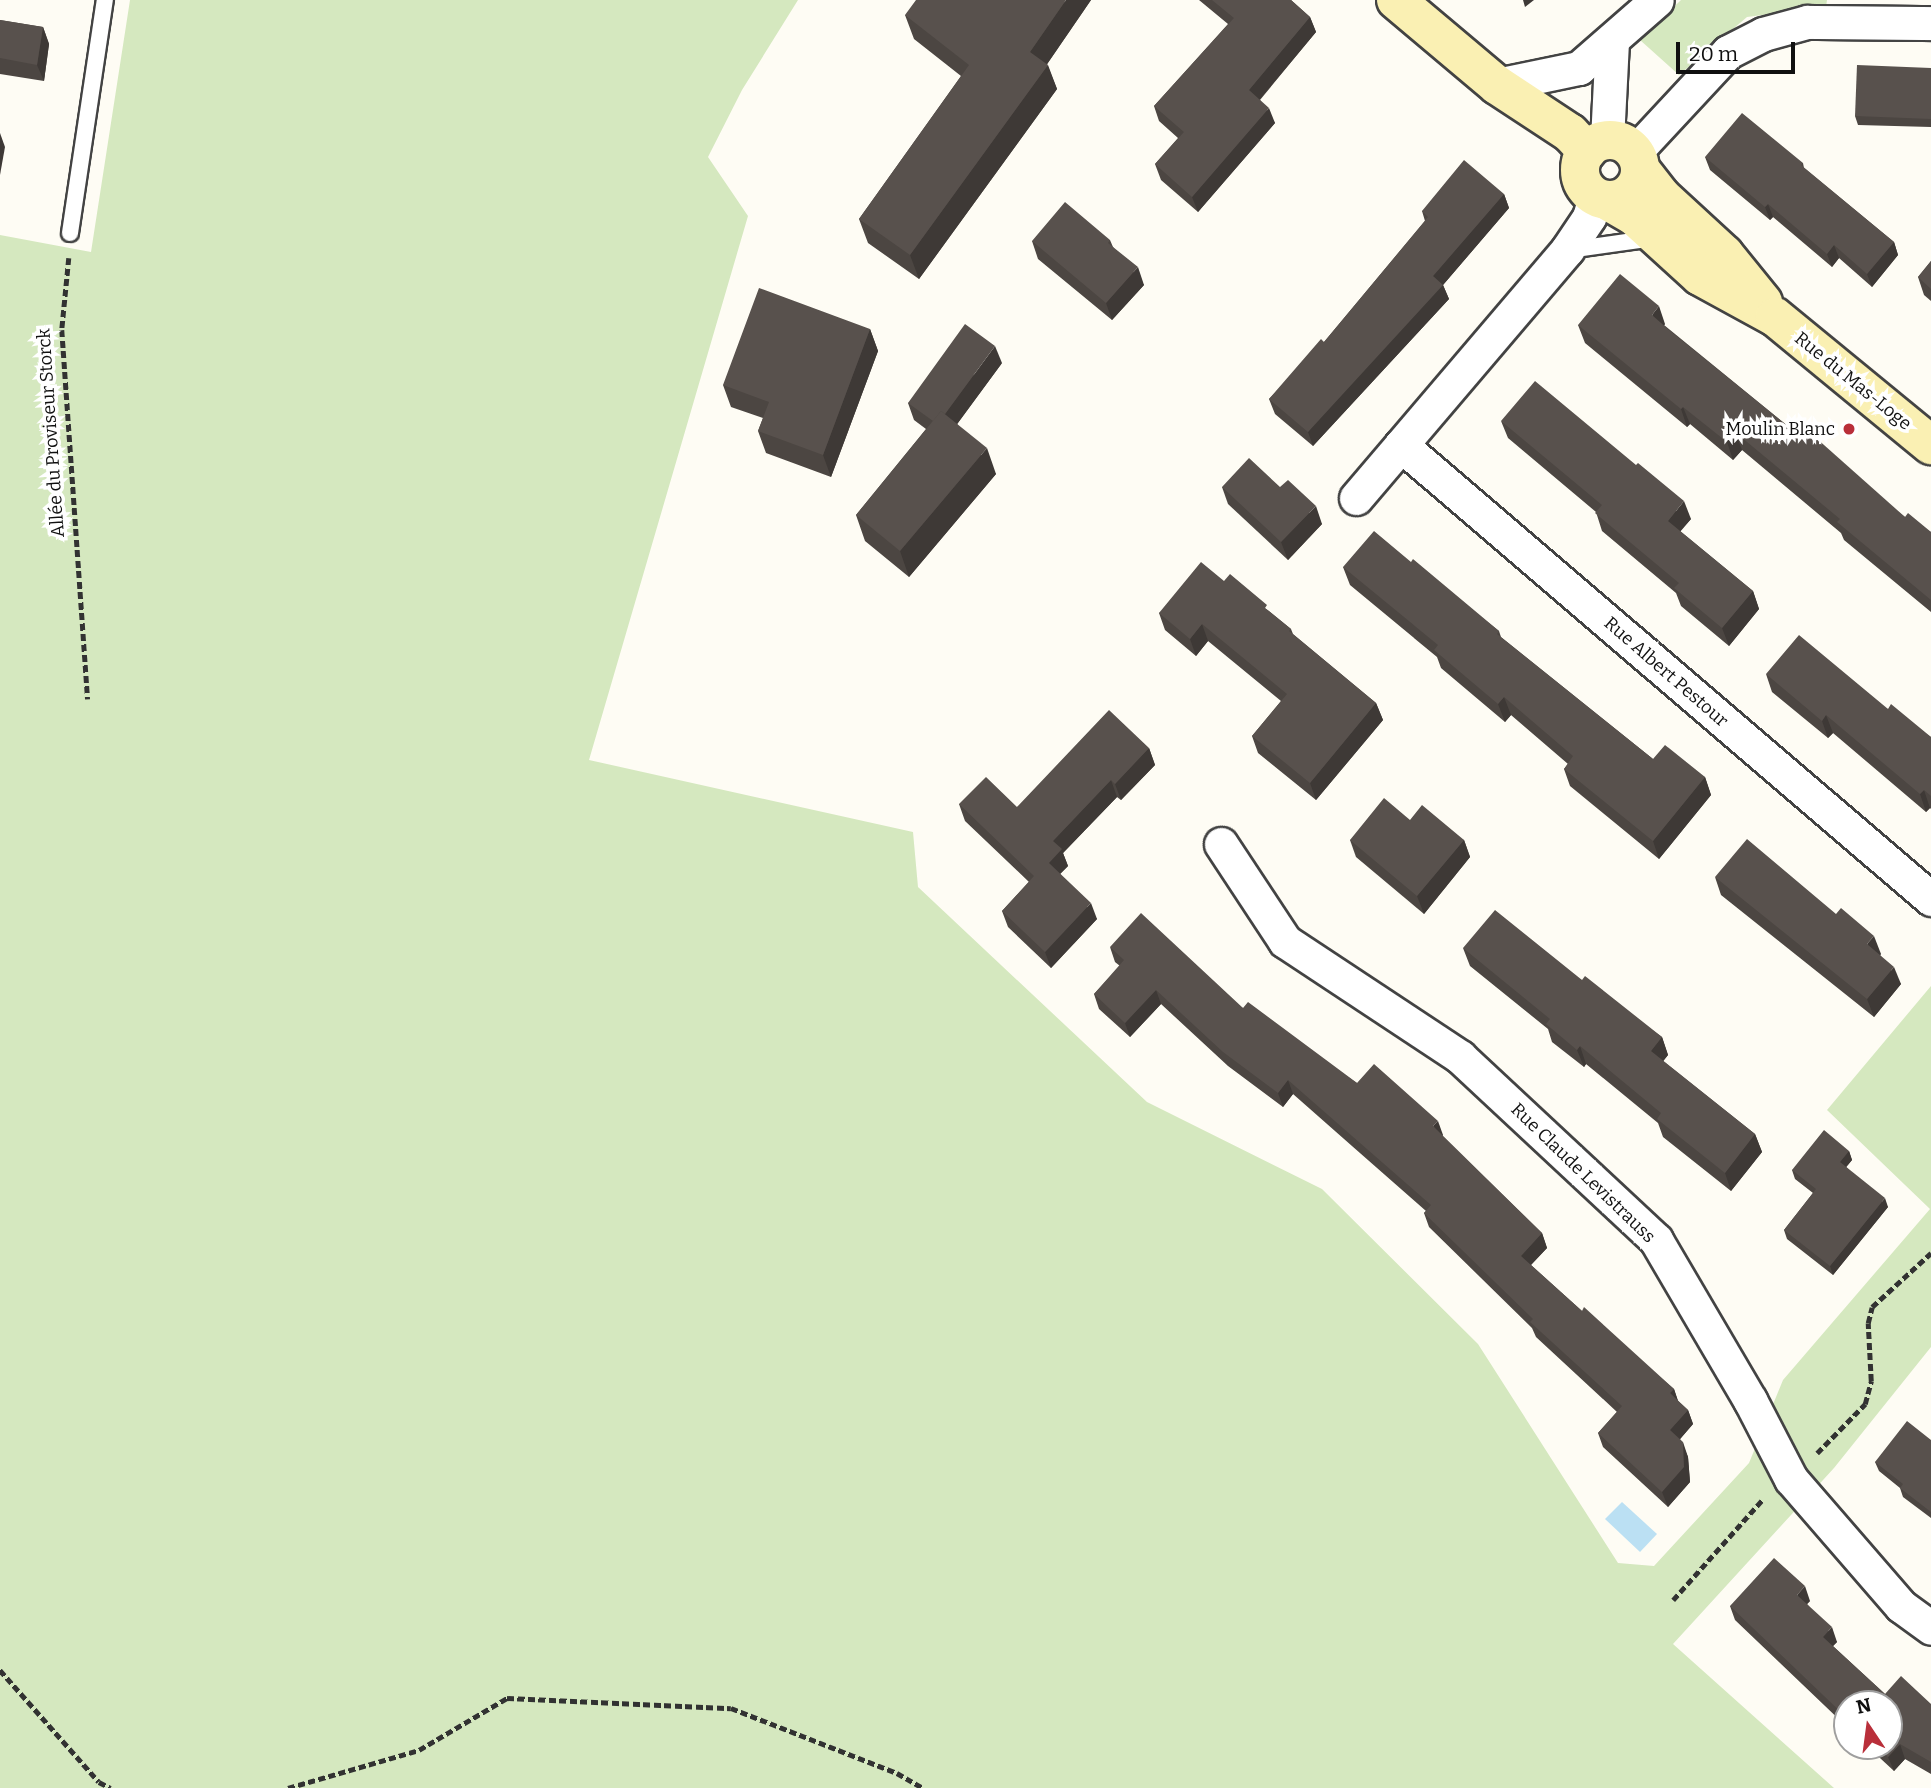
<!DOCTYPE html>
<meta charset="utf-8">
<style>
body{margin:0}
#map{position:relative;width:1931px;height:1788px;overflow:hidden;background:#fefcf4;font-family:Bitter,serif}
div>[style]{position:absolute}
.green>*{inset:0;background:#d5e8bf}
.water>*{inset:0;background:#bbe0f3}
.path>*{height:4.5px;margin-top:-2.25px;transform-origin:0;background:repeating-linear-gradient(90deg,#323232 0 7px,transparent 0 10.5px)}
.roads{filter:drop-shadow(2px 0 #434343) drop-shadow(-2px 0 #434343) drop-shadow(0 2px #434343) drop-shadow(0 -2px #434343)}
.service>*{height:16px;margin:-8px;padding:0 8px;transform-origin:8px;border-radius:8px;background:#fff}
.minor>*{height:33px;margin:-16.5px;padding:0 16.5px;transform-origin:16.5px;border-radius:16.5px;background:#fff}
.secondary>*{height:38px;margin:-19px;padding:0 19px;transform-origin:19px;border-radius:19px;background:#faf0b3}
.secondary>.ring{margin:-19px;padding:0;box-sizing:content-box;background:none;border:38px solid #faf0b3;border-radius:50%}
.wall>*{inset:0;background:#4c4642}
.shaded-wall>*{inset:0;background:#3e3936}
.building>*{inset:0;background:#58514d}
.dots>*{width:19px;height:19px;translate:-50% -50%;box-sizing:border-box;border:4px solid #fff;border-radius:50%}
span{translate:-50% -50%;white-space:nowrap;text-align:center;line-height:1.15;-webkit-text-stroke:7px #fff;paint-order:stroke}
.street-label{font-size:18px;color:#101010}
.poi-label{font-size:18px;color:#101010}
.right{translate:-100% -50%;text-align:right}
.north{position:absolute;left:1833px;top:1690px;width:70px;height:70px;box-sizing:border-box;background:#fff;border:2px solid #9f9f9f;border-radius:50%;rotate:347deg;font-size:19px;font-weight:700;line-height:28px;text-align:center;color:#101010}
.north::after{content:'';display:block;margin:auto;width:24px;height:32px;background:#b92f3a;clip-path:polygon(50% 0,100% 100%,50% 72%,0 100%)}
.scale{position:absolute;left:1676px;top:42px;width:119px;height:32px;box-sizing:border-box;border:4px solid #101010;border-top:0;padding-left:9px;font-size:21px;line-height:24px;white-space:nowrap;color:#101010;-webkit-text-stroke:5px #fff;paint-order:stroke}
</style>
<div id="map">
<div class="green">
<div style="clip-path:polygon(130px 0,798px 0,742px 90px,708px 157px,748px 216px,589px 760px,913px 832px,918px 887px,1147px 1102px,1322px 1189px,1478px 1344px,1618px 1563px,1654px 1566px,1749px 1463px,1783px 1380px,1930px 1209px,1827px 1110px,1931px 986px,1931px 1347px,1834px 1468px,1673px 1644px,1834px 1788px,0 1788px,0 235px,91px 252px)"></div>
<div style="clip-path:polygon(1681px 0,1827px 0,1826px 7px,1747px 17px,1679px 75px,1640px 40px)"></div>
</div>
<div class="water">
<div style="clip-path:polygon(1622px 1502px,1657px 1534px,1640px 1552px,1605px 1519px)"></div>
</div>
<div class="path">
<div style="left:69px;top:258px;width:72px;rotate:95.6deg"></div>
<div style="left:62px;top:330px;width:370px;rotate:86deg"></div>
<div style="left:1817px;top:1453px;width:69px;rotate:-45.6deg"></div>
<div style="left:1865px;top:1404px;width:24px;rotate:-75deg"></div>
<div style="left:1871px;top:1381px;width:58px;rotate:-93deg"></div>
<div style="left:1868px;top:1323px;width:16px;rotate:-76deg"></div>
<div style="left:1872px;top:1307px;width:80px;rotate:-42.5deg"></div>
<div style="left:1673px;top:1600px;width:135px;rotate:-48.3deg"></div>
<div style="left:0;top:1670px;width:149px;rotate:48.5deg"></div>
<div style="left:99px;top:1782px;width:13px;rotate:27deg"></div>
<div style="left:288px;top:1788px;width:136px;rotate:-16.2deg"></div>
<div style="left:419px;top:1750px;width:102px;rotate:-30.6deg"></div>
<div style="left:507px;top:1698px;width:224px;rotate:2.6deg"></div>
<div style="left:731px;top:1708px;width:178px;rotate:21.4deg"></div>
<div style="left:897px;top:1773px;width:30px;rotate:30deg"></div>
</div>
<div class="roads">
<div class="service">
<div style="left:70px;top:233px;width:236px;rotate:-81.5deg"></div>
<div style="left:1569px;top:250px;width:86px;rotate:-8deg"></div>
</div>
<div class="minor">
<div style="left:1497px;top:85px;width:84px;rotate:-11.7deg"></div>
<div style="left:1579px;top:68px;width:103px;rotate:-41.1deg"></div>
<div style="left:1607px;top:140px;width:99px;rotate:-87.1deg"></div>
<div style="left:1634px;top:153px;width:138px;rotate:-47.1deg"></div>
<div style="left:1728px;top:52px;width:39px;rotate:-27deg"></div>
<div style="left:1763px;top:34px;width:46px;rotate:-15.3deg"></div>
<div style="left:1807px;top:22px;width:124px;rotate:0.5deg"></div>
<div style="left:1401px;top:445px;width:698px;rotate:40.58deg"></div>
<div style="left:1356px;top:498px;width:326px;rotate:-49.6deg"></div>
<div style="left:1567px;top:250px;width:40px;rotate:-56deg"></div>
<div style="left:1589px;top:217px;width:21px;rotate:-73deg"></div>
<div style="left:1221px;top:844px;width:116px;rotate:56.6deg"></div>
<div style="left:1285px;top:941px;width:210px;rotate:33.5deg"></div>
<div style="left:1460px;top:1057px;width:268px;rotate:43deg"></div>
<div style="left:1656px;top:1240px;width:186px;rotate:59.6deg"></div>
<div style="left:1750px;top:1400px;width:89px;rotate:62.6deg"></div>
<div style="left:1791px;top:1479px;width:168px;rotate:49.1deg"></div>
<div style="left:1901px;top:1606px;width:37px;rotate:36deg"></div>
</div>
<div class="secondary">
<div style="left:1396px;top:0;width:132px;rotate:40.1deg"></div>
<div style="left:1497px;top:85px;width:87px;rotate:33.3deg"></div>
<div style="left:1570px;top:133px;width:25px;rotate:47deg"></div>
<div class="ring" style="left:1580px;top:140px;width:22px;height:22px"></div>
<div style="left:1640px;top:169px;width:34px;rotate:52deg"></div>
<div style="left:1661px;top:196px;width:86px;rotate:42.6deg"></div>
<div style="left:1724px;top:254px;width:62px;rotate:50.9deg"></div>
<div style="left:1608px;top:201px;width:30px;rotate:30deg"></div>
<div style="left:1634px;top:216px;width:89px;rotate:42.3deg"></div>
<div style="left:1700px;top:276px;width:85px;rotate:28.7deg"></div>
<div style="left:1775px;top:317px;width:202px;rotate:39.4deg"></div>
</div>
</div>
<div class="wall">
<div style="clip-path:polygon(1091px 0,1047px 64px,1057px 89px,919px 279px,868px 243px,859px 219px,961px 76px,914px 39px,905px 15px)"></div>
<div style="clip-path:polygon(1199px 0,1291px 0,1310px 17px,1316px 32px,1260px 100px,1275px 123px,1198px 212px,1161px 180px,1155px 164px,1178px 138px,1159px 121px,1154px 106px,1228px 24px)"></div>
<div style="clip-path:polygon(0 20px,43px 27px,49px 44px,44px 81px,0 74px)"></div>
<div style="clip-path:polygon(1931px 68px,1931px 127px,1858px 125px,1855px 116px)"></div>
<div style="clip-path:polygon(1705px 157px,1803px 163px,1804px 168px,1894px 242px,1898px 255px,1872px 287px,1839px 258px,1832px 267px,1773px 217px,1770px 220px,1710px 170px)"></div>
<div style="clip-path:polygon(1504px 194px,1509px 208px,1443px 285px,1449px 299px,1313px 446px,1275px 414px,1269px 399px,1324px 342px,1425px 221px,1422px 211px)"></div>
<div style="clip-path:polygon(1110px 240px,1113px 247px,1144px 285px,1112px 320px,1038px 259px,1032px 241px)"></div>
<div style="clip-path:polygon(1931px 261px,1931px 301px,1924px 295px,1918px 277px)"></div>
<div style="clip-path:polygon(1665px 324px,1664px 325px,1800px 436px,1905px 517px,1931px 532px,1931px 612px,1844px 540px,1841px 533px,1742px 450px,1733px 460px,1690px 424px,1687px 427px,1585px 343px,1578px 325px)"></div>
<div style="clip-path:polygon(870px 329px,878px 351px,831px 477px,766px 453px,758px 431px,763px 418px,731px 407px,723px 385px)"></div>
<div style="clip-path:polygon(1002px 363px,957px 424px,996px 474px,909px 577px,865px 541px,856px 515px,926px 429px,914px 420px,908px 403px)"></div>
<div style="clip-path:polygon(1501px 421px,1691px 519px,1680px 531px,1753px 591px,1759px 609px,1729px 646px,1681px 606px,1676px 593px,1602px 531px,1596px 512px,1508px 438px)"></div>
<div style="clip-path:polygon(1222px 487px,1280px 487px,1322px 524px,1288px 560px,1228px 504px)"></div>
<div style="clip-path:polygon(1411px 562px,1499px 631px,1501px 637px,1653px 759px,1705px 777px,1711px 795px,1659px 859px,1570px 786px,1564px 769px,1568px 764px,1511px 715px,1505px 722px,1441px 668px,1437px 657px,1350px 585px,1343px 567px)"></div>
<div style="clip-path:polygon(1224px 581px,1269px 611px,1291px 629px,1293px 634px,1376px 703px,1383px 720px,1316px 800px,1258px 753px,1252px 736px,1281px 701px,1208px 641px,1196px 656px,1165px 630px,1159px 613px)"></div>
<div style="clip-path:polygon(1766px 674px,1888px 709px,1931px 737px,1931px 809px,1930px 808px,1926px 812px,1833px 733px,1828px 738px,1772px 692px)"></div>
<div style="clip-path:polygon(1149px 748px,1155px 765px,1121px 800px,1117px 797px,1063px 853px,1068px 866px,1060px 874px,1097px 919px,1051px 968px,1008px 927px,1002px 911px,1029px 882px,965px 821px,959px 804px,1017px 807px)"></div>
<div style="clip-path:polygon(1410px 820px,1464px 840px,1470px 857px,1424px 914px,1356px 857px,1350px 840px)"></div>
<div style="clip-path:polygon(1715px 877px,1881px 954px,1880px 955px,1901px 984px,1874px 1017px,1721px 895px)"></div>
<div style="clip-path:polygon(1110px 947px,1243px 1008px,1357px 1083px,1443px 1135px,1442px 1136px,1542px 1233px,1547px 1248px,1531px 1265px,1582px 1311px,1674px 1389px,1678px 1401px,1688px 1410px,1693px 1424px,1680px 1439px,1688px 1457px,1690px 1482px,1668px 1507px,1603px 1447px,1598px 1433px,1617px 1412px,1536px 1337px,1532px 1328px,1429px 1227px,1424px 1213px,1426px 1211px,1293px 1094px,1283px 1107px,1228px 1066px,1161px 1004px,1130px 1037px,1099px 1009px,1094px 994px,1120px 966px,1115px 962px)"></div>
<div style="clip-path:polygon(1463px 948px,1582px 980px,1662px 1037px,1668px 1055px,1663px 1061px,1755px 1134px,1762px 1152px,1731px 1191px,1663px 1137px,1658px 1123px,1586px 1064px,1584px 1067px,1552px 1042px,1548px 1029px,1470px 966px)"></div>
<div style="clip-path:polygon(1849px 1151px,1852px 1160px,1846px 1167px,1888px 1207px,1833px 1275px,1787px 1239px,1784px 1230px,1813px 1193px,1795px 1179px,1792px 1170px)"></div>
<div style="clip-path:polygon(1931px 1440px,1931px 1518px,1903px 1497px,1900px 1488px,1879px 1471px,1875px 1462px)"></div>
<div style="clip-path:polygon(1810px 1601px,1807px 1604px,1837px 1642px,1833px 1646px,1885px 1694px,1931px 1704px,1931px 1774px,1905px 1759px,1894px 1771px,1867px 1746px,1889px 1746px,1847px 1704px,1847px 1727px,1735px 1620px,1730px 1606px)"></div>
</div>
<div class="shaded-wall">
<div style="clip-path:polygon(1066px 0,1091px 0,1039px 76px,1030px 52px)"></div>
<div style="clip-path:polygon(1523px 0,1534px 0,1525px 7px)"></div>
<div style="clip-path:polygon(1310px 17px,1316px 32px,1254px 106px,1249px 90px)"></div>
<div style="clip-path:polygon(43px 27px,49px 44px,44px 81px,37px 65px)"></div>
<div style="clip-path:polygon(1048px 65px,1057px 89px,919px 279px,910px 255px)"></div>
<div style="clip-path:polygon(1269px 108px,1275px 123px,1198px 212px,1192px 197px)"></div>
<div style="clip-path:polygon(0 133px,5px 147px,0 175px)"></div>
<div style="clip-path:polygon(1504px 194px,1509px 208px,1443px 285px,1449px 299px,1313px 446px,1308px 432px,1433px 276px)"></div>
<div style="clip-path:polygon(1768px 204px,1773px 217px,1770px 220px,1765px 207px)"></div>
<div style="clip-path:polygon(1894px 242px,1898px 255px,1872px 287px,1867px 274px)"></div>
<div style="clip-path:polygon(1834px 245px,1839px 258px,1832px 267px,1827px 254px)"></div>
<div style="clip-path:polygon(1138px 267px,1144px 285px,1112px 320px,1106px 303px)"></div>
<div style="clip-path:polygon(1659px 306px,1665px 324px,1659px 333px,1652px 315px)"></div>
<div style="clip-path:polygon(870px 329px,878px 351px,831px 477px,823px 455px)"></div>
<div style="clip-path:polygon(995px 346px,1002px 363px,944px 442px,937px 425px)"></div>
<div style="clip-path:polygon(1683px 407px,1690px 424px,1687px 427px,1681px 409px)"></div>
<div style="clip-path:polygon(1735px 432px,1742px 450px,1733px 460px,1727px 442px)"></div>
<div style="clip-path:polygon(987px 448px,996px 474px,909px 577px,900px 551px)"></div>
<div style="clip-path:polygon(1684px 501px,1691px 519px,1674px 539px,1668px 521px)"></div>
<div style="clip-path:polygon(1316px 506px,1322px 524px,1288px 560px,1281px 542px)"></div>
<div style="clip-path:polygon(1753px 591px,1759px 609px,1729px 646px,1722px 628px)"></div>
<div style="clip-path:polygon(1202px 624px,1208px 641px,1196px 656px,1190px 639px)"></div>
<div style="clip-path:polygon(1504px 697px,1511px 715px,1505px 722px,1498px 704px)"></div>
<div style="clip-path:polygon(1376px 703px,1383px 720px,1316px 800px,1310px 783px)"></div>
<div style="clip-path:polygon(1826px 715px,1833px 733px,1828px 738px,1822px 721px)"></div>
<div style="clip-path:polygon(1149px 748px,1155px 765px,1121px 800px,1115px 784px)"></div>
<div style="clip-path:polygon(1705px 777px,1711px 795px,1659px 859px,1653px 841px)"></div>
<div style="clip-path:polygon(1111px 780px,1117px 797px,1063px 853px,1068px 866px,1055px 879px,1049px 863px,1053px 841px)"></div>
<div style="clip-path:polygon(1924px 790px,1930px 808px,1926px 812px,1920px 794px)"></div>
<div style="clip-path:polygon(1464px 840px,1470px 857px,1424px 914px,1417px 896px)"></div>
<div style="clip-path:polygon(1091px 903px,1097px 919px,1051px 968px,1045px 952px)"></div>
<div style="clip-path:polygon(1874px 936px,1881px 954px,1874px 962px,1867px 944px)"></div>
<div style="clip-path:polygon(1894px 967px,1901px 984px,1874px 1017px,1867px 999px)"></div>
<div style="clip-path:polygon(1156px 990px,1161px 1004px,1130px 1037px,1125px 1023px)"></div>
<div style="clip-path:polygon(1662px 1037px,1668px 1055px,1657px 1069px,1651px 1051px)"></div>
<div style="clip-path:polygon(1580px 1046px,1586px 1064px,1584px 1067px,1577px 1050px)"></div>
<div style="clip-path:polygon(1288px 1080px,1293px 1094px,1283px 1107px,1278px 1093px)"></div>
<div style="clip-path:polygon(1438px 1121px,1443px 1135px,1438px 1141px,1433px 1126px)"></div>
<div style="clip-path:polygon(1755px 1134px,1762px 1152px,1731px 1191px,1725px 1173px)"></div>
<div style="clip-path:polygon(1849px 1151px,1852px 1160px,1843px 1171px,1840px 1162px)"></div>
<div style="clip-path:polygon(1885px 1198px,1888px 1207px,1833px 1275px,1830px 1266px)"></div>
<div style="clip-path:polygon(1542px 1233px,1547px 1248px,1526px 1270px,1521px 1256px)"></div>
<div style="clip-path:polygon(1674px 1389px,1679px 1404px,1670px 1393px)"></div>
<div style="clip-path:polygon(1688px 1410px,1693px 1424px,1675px 1445px,1670px 1430px)"></div>
<div style="clip-path:polygon(1683px 1442px,1688px 1457px,1690px 1482px,1668px 1507px,1662px 1492px)"></div>
<div style="clip-path:polygon(1805px 1586px,1810px 1601px,1802px 1609px,1797px 1595px)"></div>
<div style="clip-path:polygon(1832px 1627px,1837px 1642px,1828px 1651px,1823px 1637px)"></div>
<div style="clip-path:polygon(1900px 1744px,1905px 1759px,1894px 1771px,1888px 1757px)"></div>
</div>
<div class="building">
<div style="clip-path:polygon(916px 0,1066px 0,1030px 52px,1048px 65px,910px 255px,859px 219px,969px 65px,905px 15px)"></div>
<div style="clip-path:polygon(1212px 0,1291px 0,1310px 17px,1249px 90px,1269px 108px,1192px 197px,1155px 164px,1184px 132px,1154px 106px,1234px 18px)"></div>
<div style="clip-path:polygon(0 20px,43px 27px,37px 65px,0 58px)"></div>
<div style="clip-path:polygon(1857px 65px,1931px 68px,1931px 119px,1855px 116px)"></div>
<div style="clip-path:polygon(1742px 113px,1803px 163px,1801px 165px,1894px 242px,1867px 274px,1834px 245px,1827px 254px,1768px 204px,1765px 207px,1705px 157px)"></div>
<div style="clip-path:polygon(1464px 160px,1504px 194px,1433px 276px,1443px 285px,1308px 432px,1269px 399px,1321px 339px,1324px 342px,1428px 217px,1422px 211px)"></div>
<div style="clip-path:polygon(1065px 202px,1110px 240px,1108px 243px,1138px 267px,1106px 303px,1032px 241px)"></div>
<div style="clip-path:polygon(1931px 261px,1931px 289px,1918px 277px)"></div>
<div style="clip-path:polygon(1620px 274px,1659px 306px,1652px 315px,1669px 330px,1800px 436px,1806px 429px,1905px 517px,1908px 513px,1931px 532px,1931px 600px,1837px 522px,1840px 519px,1735px 432px,1727px 442px,1683px 407px,1681px 409px,1578px 325px)"></div>
<div style="clip-path:polygon(759px 288px,870px 329px,823px 455px,758px 431px,769px 402px,723px 385px)"></div>
<div style="clip-path:polygon(965px 324px,995px 346px,945px 414px,941px 411px,933px 421px,908px 403px)"></div>
<div style="clip-path:polygon(1535px 381px,1636px 465px,1638px 463px,1684px 501px,1668px 521px,1753px 591px,1722px 628px,1674px 588px,1679px 583px,1595px 513px,1602px 505px,1501px 421px)"></div>
<div style="clip-path:polygon(941px 411px,987px 448px,900px 551px,856px 515px)"></div>
<div style="clip-path:polygon(1249px 458px,1280px 487px,1288px 480px,1316px 506px,1281px 542px,1222px 487px)"></div>
<div style="clip-path:polygon(1374px 531px,1411px 562px,1413px 559px,1499px 631px,1497px 634px,1653px 759px,1665px 745px,1705px 777px,1653px 841px,1564px 769px,1573px 756px,1504px 697px,1498px 704px,1434px 650px,1438px 645px,1343px 567px)"></div>
<div style="clip-path:polygon(1201px 562px,1224px 581px,1230px 574px,1267px 605px,1265px 608px,1291px 629px,1289px 631px,1376px 703px,1310px 783px,1252px 736px,1287px 694px,1202px 624px,1190px 639px,1159px 613px)"></div>
<div style="clip-path:polygon(1799px 635px,1888px 709px,1891px 704px,1931px 737px,1931px 796px,1924px 790px,1920px 794px,1826px 715px,1822px 721px,1766px 674px)"></div>
<div style="clip-path:polygon(1109px 710px,1149px 748px,1115px 784px,1111px 780px,1053px 841px,1062px 849px,1049px 863px,1091px 903px,1045px 952px,1002px 911px,1034px 876px,959px 804px,986px 777px,1017px 807px)"></div>
<div style="clip-path:polygon(1384px 798px,1410px 820px,1422px 805px,1464px 840px,1417px 896px,1350px 840px)"></div>
<div style="clip-path:polygon(1747px 839px,1836px 914px,1841px 908px,1874px 936px,1867px 944px,1894px 967px,1867px 999px,1715px 877px)"></div>
<div style="clip-path:polygon(1495px 910px,1582px 980px,1585px 976px,1662px 1037px,1651px 1051px,1755px 1134px,1725px 1173px,1657px 1119px,1661px 1113px,1580px 1046px,1577px 1050px,1546px 1024px,1550px 1019px,1463px 948px)"></div>
<div style="clip-path:polygon(1141px 913px,1243px 1008px,1248px 1002px,1357px 1083px,1374px 1064px,1438px 1121px,1433px 1126px,1542px 1233px,1521px 1256px,1582px 1311px,1584px 1307px,1674px 1389px,1670px 1393px,1688px 1410px,1670px 1430px,1683px 1442px,1684px 1467px,1662px 1492px,1598px 1433px,1622px 1406px,1530px 1322px,1533px 1319px,1424px 1213px,1431px 1205px,1288px 1080px,1278px 1093px,1223px 1052px,1156px 990px,1125px 1023px,1094px 994px,1124px 960px,1110px 947px)"></div>
<div style="clip-path:polygon(1824px 1130px,1849px 1151px,1840px 1162px,1885px 1198px,1830px 1266px,1784px 1230px,1816px 1189px,1792px 1170px)"></div>
<div style="clip-path:polygon(1907px 1421px,1931px 1440px,1931px 1512px,1900px 1488px,1903px 1484px,1875px 1462px)"></div>
<div style="clip-path:polygon(1774px 1558px,1805px 1586px,1797px 1595px,1832px 1627px,1823px 1637px,1885px 1694px,1901px 1676px,1931px 1704px,1931px 1762px,1900px 1744px,1888px 1757px,1877px 1746px,1889px 1746px,1889px 1704px,1847px 1704px,1847px 1718px,1730px 1606px)"></div>
</div>
<div class="dots">
<div style="left:1849px;top:429px;background:#b92f3a"></div>
</div>
<div class="street-label">
<span style="left:1853px;top:381px;rotate:39deg">Rue du Mas-Loge</span>
<span style="left:51px;top:433px;rotate:-94deg">Allée du Proviseur Storck</span>
<span style="left:1666px;top:672px;rotate:41deg">Rue Albert Pestour</span>
<span style="left:1583px;top:1173px;rotate:44deg">Rue Claude Levistrauss</span>
</div>
<div class="poi-label">
<span class="right" style="left:1835px;top:429px">Moulin Blanc</span>
</div>
<div class="north">N</div>
<div class="scale">20 m</div>
</div>
